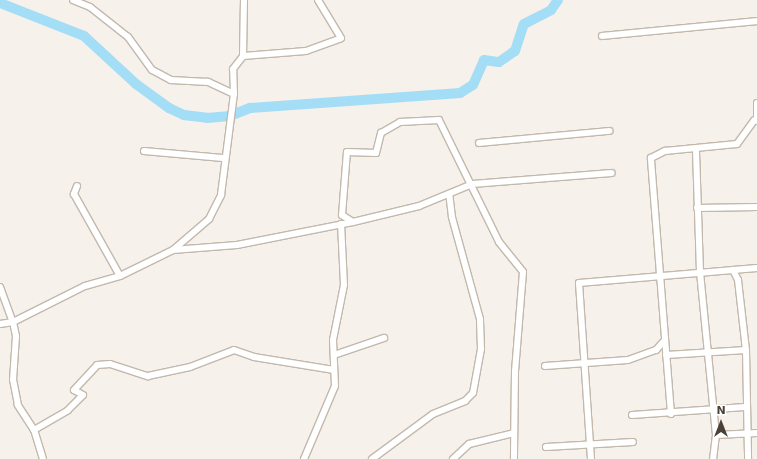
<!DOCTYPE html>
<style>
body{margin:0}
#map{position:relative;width:757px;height:459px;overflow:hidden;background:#f6f1eb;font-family:"DejaVu Sans",sans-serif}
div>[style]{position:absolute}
.river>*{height:10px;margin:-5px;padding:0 5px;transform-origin:5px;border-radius:5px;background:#a4ddf6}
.roads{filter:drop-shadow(1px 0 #c3b8ac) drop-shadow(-1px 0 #c3b8ac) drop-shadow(0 1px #c3b8ac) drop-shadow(0 -1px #c3b8ac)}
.minor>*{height:6px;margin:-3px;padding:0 3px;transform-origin:3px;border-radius:3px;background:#fff}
span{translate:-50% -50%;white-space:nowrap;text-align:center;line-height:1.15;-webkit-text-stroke:3.5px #fff;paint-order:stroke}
.north{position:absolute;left:701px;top:403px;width:40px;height:40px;-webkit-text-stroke:3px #fff;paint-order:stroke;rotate:0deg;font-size:11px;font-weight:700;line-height:16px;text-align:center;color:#4b4138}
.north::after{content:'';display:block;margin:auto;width:14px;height:18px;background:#4b4138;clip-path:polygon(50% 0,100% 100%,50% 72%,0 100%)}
</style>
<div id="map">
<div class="river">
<div style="left:0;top:3px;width:90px;rotate:21.4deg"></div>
<div style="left:84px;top:36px;width:71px;rotate:42.7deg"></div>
<div style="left:136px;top:84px;width:41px;rotate:36deg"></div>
<div style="left:169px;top:108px;width:17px;rotate:25deg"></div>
<div style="left:184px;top:115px;width:23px;rotate:7deg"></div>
<div style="left:207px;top:118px;width:23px;rotate:-5deg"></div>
<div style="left:230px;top:116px;width:22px;rotate:-22deg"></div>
<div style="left:250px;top:108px;width:211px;rotate:-4.1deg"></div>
<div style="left:460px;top:93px;width:15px;rotate:-32deg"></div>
<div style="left:473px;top:85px;width:27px;rotate:-66deg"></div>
<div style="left:484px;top:60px;width:15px;rotate:8deg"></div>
<div style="left:499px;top:62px;width:19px;rotate:-35deg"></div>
<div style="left:515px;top:51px;width:28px;rotate:-72deg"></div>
<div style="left:524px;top:24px;width:30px;rotate:-27deg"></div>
<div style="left:551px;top:10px;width:12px;rotate:-55deg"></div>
</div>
<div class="roads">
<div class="minor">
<div style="left:602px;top:36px;width:156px;rotate:-5.5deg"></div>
<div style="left:243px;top:56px;width:63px;rotate:-4.5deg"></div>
<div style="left:306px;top:51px;width:37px;rotate:-20deg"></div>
<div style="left:341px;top:38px;width:44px;rotate:-121.2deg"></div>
<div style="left:234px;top:94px;width:25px;rotate:-92deg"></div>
<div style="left:233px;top:69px;width:16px;rotate:-52deg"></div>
<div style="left:243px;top:56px;width:56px;rotate:-89deg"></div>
<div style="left:757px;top:103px;width:18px;rotate:90deg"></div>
<div style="left:479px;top:143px;width:131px;rotate:-5.3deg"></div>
<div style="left:144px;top:151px;width:79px;rotate:5.1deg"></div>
<div style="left:696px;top:151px;width:121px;rotate:88.1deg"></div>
<div style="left:700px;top:272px;width:164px;rotate:84.4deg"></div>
<div style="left:716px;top:435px;width:24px;rotate:97deg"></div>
<div style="left:77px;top:186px;width:9px;rotate:111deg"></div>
<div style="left:74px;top:194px;width:94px;rotate:60.7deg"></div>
<div style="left:697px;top:208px;width:60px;rotate:-1deg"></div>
<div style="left:353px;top:222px;width:13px;rotate:-148deg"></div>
<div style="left:342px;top:215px;width:63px;rotate:-85.5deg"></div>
<div style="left:347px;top:152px;width:29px;rotate:2deg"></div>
<div style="left:376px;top:153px;width:21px;rotate:-76deg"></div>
<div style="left:381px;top:133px;width:22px;rotate:-30deg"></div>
<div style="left:400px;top:122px;width:39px;rotate:-3deg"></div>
<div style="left:439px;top:120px;width:136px;rotate:63.8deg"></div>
<div style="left:499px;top:242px;width:38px;rotate:51deg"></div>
<div style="left:523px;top:272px;width:99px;rotate:94.6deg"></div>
<div style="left:515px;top:371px;width:88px;rotate:90.7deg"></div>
<div style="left:173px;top:250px;width:64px;rotate:-4.5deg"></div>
<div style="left:237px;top:245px;width:118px;rotate:-11.2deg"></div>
<div style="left:353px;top:222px;width:68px;rotate:-13.6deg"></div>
<div style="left:419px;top:206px;width:57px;rotate:-22.5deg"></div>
<div style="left:472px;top:184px;width:140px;rotate:-4.5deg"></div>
<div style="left:733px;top:270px;width:24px;rotate:-5deg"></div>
<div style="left:0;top:287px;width:37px;rotate:70deg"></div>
<div style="left:13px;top:322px;width:13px;rotate:171deg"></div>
<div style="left:334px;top:355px;width:53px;rotate:-18.8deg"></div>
<div style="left:666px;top:355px;width:80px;rotate:-3.6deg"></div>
<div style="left:545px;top:366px;width:83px;rotate:-4.1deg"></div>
<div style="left:628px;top:360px;width:30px;rotate:-20deg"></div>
<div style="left:656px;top:350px;width:13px;rotate:-48deg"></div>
<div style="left:671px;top:414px;width:257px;rotate:-94.5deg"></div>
<div style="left:651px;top:158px;width:16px;rotate:-27deg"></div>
<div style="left:665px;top:151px;width:72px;rotate:-5.6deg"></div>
<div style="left:737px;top:144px;width:29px;rotate:-54deg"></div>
<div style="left:632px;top:415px;width:113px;rotate:-4deg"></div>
<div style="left:34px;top:430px;width:39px;rotate:-30deg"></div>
<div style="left:68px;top:410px;width:21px;rotate:-45deg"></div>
<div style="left:83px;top:395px;width:10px;rotate:-151deg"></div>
<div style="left:74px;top:390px;width:34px;rotate:-47deg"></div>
<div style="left:97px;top:365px;width:13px;rotate:-4deg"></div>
<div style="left:110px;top:364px;width:40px;rotate:18deg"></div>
<div style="left:148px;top:376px;width:43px;rotate:-12.1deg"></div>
<div style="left:190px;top:367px;width:47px;rotate:-21.1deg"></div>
<div style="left:234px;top:350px;width:21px;rotate:19deg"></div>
<div style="left:254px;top:357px;width:81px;rotate:9.2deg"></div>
<div style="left:716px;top:435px;width:41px;rotate:-2.8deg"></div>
<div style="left:546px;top:447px;width:87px;rotate:-3.3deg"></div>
<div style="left:43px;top:459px;width:30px;rotate:-107deg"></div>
<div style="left:34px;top:430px;width:30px;rotate:-123deg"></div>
<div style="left:18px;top:405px;width:25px;rotate:-101deg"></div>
<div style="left:13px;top:380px;width:44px;rotate:-86.1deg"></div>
<div style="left:16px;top:336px;width:14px;rotate:-102deg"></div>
<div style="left:13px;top:322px;width:80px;rotate:-26.6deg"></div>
<div style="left:85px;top:286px;width:36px;rotate:-16deg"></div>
<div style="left:120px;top:276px;width:59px;rotate:-26.1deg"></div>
<div style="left:173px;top:250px;width:48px;rotate:-40.7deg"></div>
<div style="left:209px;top:219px;width:27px;rotate:-63deg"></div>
<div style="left:221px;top:195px;width:102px;rotate:-82.7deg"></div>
<div style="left:234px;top:94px;width:29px;rotate:-155deg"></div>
<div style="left:208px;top:82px;width:37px;rotate:-177deg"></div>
<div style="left:171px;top:80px;width:21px;rotate:-152deg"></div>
<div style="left:152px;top:70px;width:41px;rotate:-126deg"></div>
<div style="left:128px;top:37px;width:48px;rotate:-141.7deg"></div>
<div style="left:90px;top:7px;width:18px;rotate:-158deg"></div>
<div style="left:304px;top:459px;width:79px;rotate:-67deg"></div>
<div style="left:335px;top:386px;width:46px;rotate:-92.5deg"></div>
<div style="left:333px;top:340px;width:56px;rotate:-78.7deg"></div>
<div style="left:344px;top:285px;width:61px;rotate:-92.8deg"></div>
<div style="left:372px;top:459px;width:76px;rotate:-36.4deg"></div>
<div style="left:433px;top:414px;width:35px;rotate:-22deg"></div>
<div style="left:465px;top:401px;width:11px;rotate:-45deg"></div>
<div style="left:473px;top:393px;width:45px;rotate:-79.7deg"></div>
<div style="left:481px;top:349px;width:30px;rotate:-92deg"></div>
<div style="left:480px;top:319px;width:106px;rotate:-105.4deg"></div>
<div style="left:452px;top:217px;width:23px;rotate:-97deg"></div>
<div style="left:453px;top:459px;width:22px;rotate:-43deg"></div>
<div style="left:469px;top:444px;width:46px;rotate:-13.7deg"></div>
<div style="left:591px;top:459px;width:176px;rotate:-93.9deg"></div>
<div style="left:579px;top:283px;width:155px;rotate:-4.8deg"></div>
<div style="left:733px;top:270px;width:11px;rotate:63deg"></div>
<div style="left:738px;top:280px;width:70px;rotate:83.5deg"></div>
<div style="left:746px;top:350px;width:109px;rotate:88.9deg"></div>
</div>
</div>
<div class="north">N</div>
</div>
